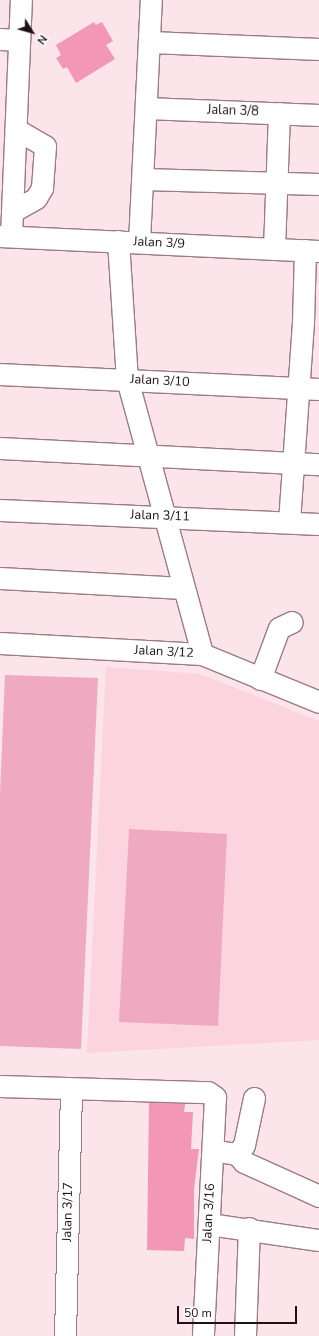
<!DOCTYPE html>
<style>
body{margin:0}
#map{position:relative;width:319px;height:1336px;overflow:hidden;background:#fce4eb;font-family:"Nunito Sans",sans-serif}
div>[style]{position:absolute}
.built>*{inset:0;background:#fbd4e0}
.green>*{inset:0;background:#efaac1}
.building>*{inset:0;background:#f397b7}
.roads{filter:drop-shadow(1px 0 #9d7a85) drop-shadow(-1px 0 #9d7a85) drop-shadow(0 1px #9d7a85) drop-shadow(0 -1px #9d7a85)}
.minor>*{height:21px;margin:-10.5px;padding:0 10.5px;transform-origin:10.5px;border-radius:10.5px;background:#fff}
span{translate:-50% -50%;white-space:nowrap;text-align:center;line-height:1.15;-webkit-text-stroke:3.5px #fff;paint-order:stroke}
.street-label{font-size:13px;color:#1e1115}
.north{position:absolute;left:12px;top:12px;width:40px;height:40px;-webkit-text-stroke:3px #fff;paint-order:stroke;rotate:127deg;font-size:11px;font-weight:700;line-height:16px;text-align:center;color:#1e1115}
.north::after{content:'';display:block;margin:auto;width:14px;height:18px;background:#1e1115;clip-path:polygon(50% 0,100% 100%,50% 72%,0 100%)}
.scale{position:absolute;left:177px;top:1306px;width:120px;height:18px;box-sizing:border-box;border:2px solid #1e1115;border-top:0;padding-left:5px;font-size:12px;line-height:14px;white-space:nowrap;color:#1e1115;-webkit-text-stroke:3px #fff;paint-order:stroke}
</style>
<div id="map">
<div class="built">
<div style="clip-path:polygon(106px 667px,200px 674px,319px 721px,319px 1040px,87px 1053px)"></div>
</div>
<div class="green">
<div style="clip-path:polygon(5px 675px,98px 678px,81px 1049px,0 1046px,0 795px)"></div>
<div style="clip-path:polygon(129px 829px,227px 834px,218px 1026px,119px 1022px)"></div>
</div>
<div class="building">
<div style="clip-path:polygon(94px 22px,96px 25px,102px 22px,113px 41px,106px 45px,115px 59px,76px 83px,67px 67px,63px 69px,56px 58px,61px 55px,56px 45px)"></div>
<div style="clip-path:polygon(149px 1102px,185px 1104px,184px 1112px,193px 1112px,191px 1149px,199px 1149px,194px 1189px,194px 1239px,185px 1238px,184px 1251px,147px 1250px)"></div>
</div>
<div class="roads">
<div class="minor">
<div style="left:0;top:39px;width:19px;rotate:3deg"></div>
<div style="left:150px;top:42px;width:169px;rotate:2.4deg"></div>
<div style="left:146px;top:108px;width:173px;rotate:2.3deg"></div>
<div style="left:143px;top:179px;width:176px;rotate:1.6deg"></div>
<div style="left:13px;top:211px;width:26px;rotate:-29deg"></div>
<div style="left:36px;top:198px;width:12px;rotate:-59deg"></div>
<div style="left:42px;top:188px;width:42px;rotate:-85.9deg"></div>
<div style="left:45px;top:146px;width:34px;rotate:-150deg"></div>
<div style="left:0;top:236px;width:319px;rotate:2.7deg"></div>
<div style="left:11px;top:236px;width:236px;rotate:-87.6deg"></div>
<div style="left:118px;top:241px;width:138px;rotate:86.3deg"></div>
<div style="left:127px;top:379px;width:285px;rotate:74.7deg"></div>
<div style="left:139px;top:242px;width:242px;rotate:-87.2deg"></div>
<div style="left:274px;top:249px;width:136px;rotate:-87.9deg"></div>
<div style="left:0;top:374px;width:319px;rotate:2.7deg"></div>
<div style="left:0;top:448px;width:319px;rotate:2.9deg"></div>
<div style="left:0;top:510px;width:319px;rotate:2.5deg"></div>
<div style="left:289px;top:522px;width:200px;rotate:-86deg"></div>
<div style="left:303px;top:322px;width:72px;rotate:-88.4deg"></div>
<div style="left:0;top:578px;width:183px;rotate:3.1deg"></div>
<div style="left:0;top:643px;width:202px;rotate:3.1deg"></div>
<div style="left:202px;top:654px;width:126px;rotate:22.3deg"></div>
<div style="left:260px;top:679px;width:54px;rotate:-69.6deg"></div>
<div style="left:279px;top:628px;width:14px;rotate:-25deg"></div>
<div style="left:0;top:1086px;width:208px;rotate:1.7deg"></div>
<div style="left:208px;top:1092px;width:9px;rotate:36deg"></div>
<div style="left:215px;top:1097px;width:239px;rotate:92.9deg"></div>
<div style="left:224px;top:1152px;width:13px;rotate:9deg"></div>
<div style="left:237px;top:1154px;width:11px;rotate:-52deg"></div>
<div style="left:244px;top:1145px;width:48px;rotate:-78deg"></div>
<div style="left:237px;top:1154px;width:11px;rotate:49deg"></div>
<div style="left:244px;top:1162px;width:82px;rotate:24.4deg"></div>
<div style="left:209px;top:1224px;width:111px;rotate:8.3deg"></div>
<div style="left:65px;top:1336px;width:247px;rotate:-88.6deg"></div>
<div style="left:245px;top:1336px;width:108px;rotate:-87.9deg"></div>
</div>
</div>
<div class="street-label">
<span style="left:233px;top:111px;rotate:2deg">Jalan 3/8</span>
<span style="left:159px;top:243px;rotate:3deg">Jalan 3/9</span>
<span style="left:160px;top:381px;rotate:3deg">Jalan 3/10</span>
<span style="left:160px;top:516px;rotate:2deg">Jalan 3/11</span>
<span style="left:164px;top:652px;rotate:3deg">Jalan 3/12</span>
<span style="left:68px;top:1212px;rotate:-89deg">Jalan 3/17</span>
<span style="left:209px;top:1213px;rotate:-87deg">Jalan 3/16</span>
</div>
<div class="north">N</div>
<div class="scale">50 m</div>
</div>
